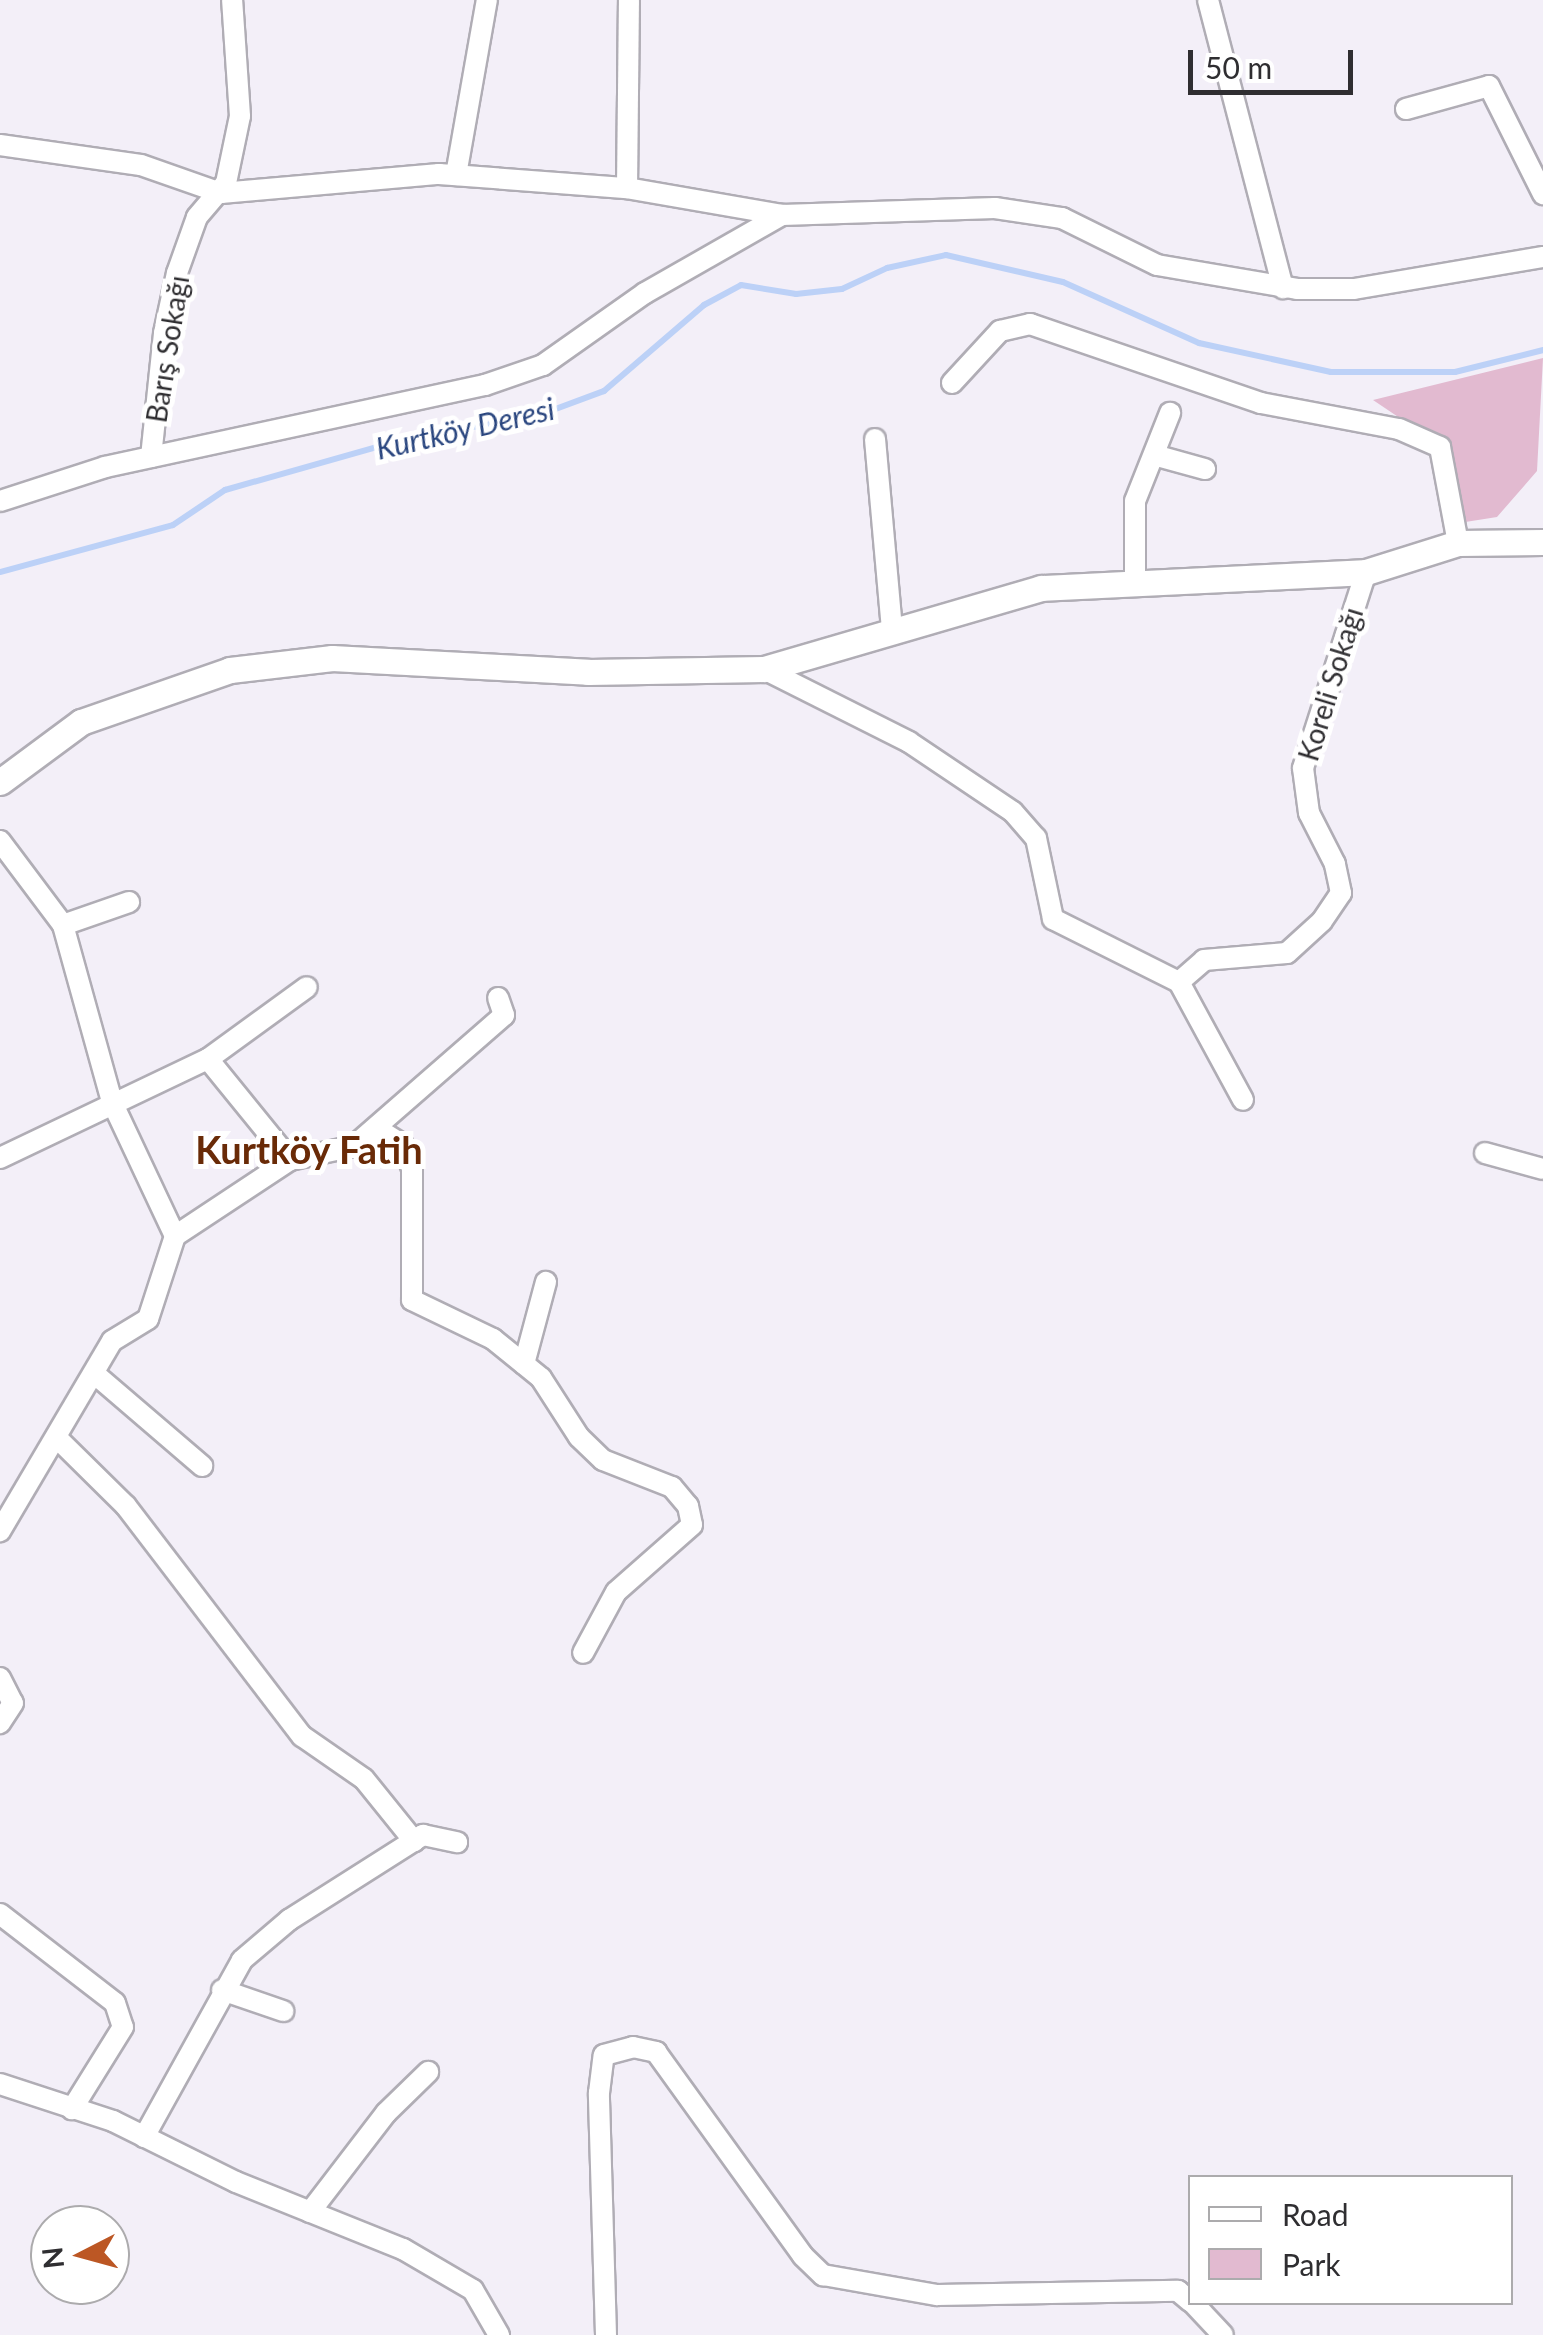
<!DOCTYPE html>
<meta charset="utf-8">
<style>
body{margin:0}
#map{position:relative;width:1543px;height:2335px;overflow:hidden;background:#f3eff8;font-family:Lato,sans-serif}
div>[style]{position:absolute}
.green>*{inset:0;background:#e2bad0}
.stream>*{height:6px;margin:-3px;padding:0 3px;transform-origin:3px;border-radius:3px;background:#bcd1f7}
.roads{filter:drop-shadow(2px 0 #b0adb5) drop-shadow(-2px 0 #b0adb5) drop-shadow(0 2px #b0adb5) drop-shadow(0 -2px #b0adb5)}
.minor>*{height:20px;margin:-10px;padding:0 10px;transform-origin:10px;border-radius:10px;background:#fff}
.tertiary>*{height:25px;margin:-12.5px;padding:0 12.5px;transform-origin:12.5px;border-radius:12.5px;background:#fff}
span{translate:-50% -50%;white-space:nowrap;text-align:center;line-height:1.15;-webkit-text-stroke:10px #fff;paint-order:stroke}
.street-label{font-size:28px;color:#2f2e31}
.water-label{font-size:30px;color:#2a467f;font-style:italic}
.district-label{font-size:38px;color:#692a07;font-weight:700}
.legend{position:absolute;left:1188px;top:2175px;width:325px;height:130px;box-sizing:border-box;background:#fff;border:2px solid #acabad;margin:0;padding:12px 18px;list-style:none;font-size:30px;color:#2f2e31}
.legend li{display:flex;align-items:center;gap:20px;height:50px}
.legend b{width:50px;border:2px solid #acabad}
.north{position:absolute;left:30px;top:2205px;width:100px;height:100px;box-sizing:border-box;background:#fff;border:2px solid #acabad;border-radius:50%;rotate:264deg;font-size:28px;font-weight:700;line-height:40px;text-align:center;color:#2f2e31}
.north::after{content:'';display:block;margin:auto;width:35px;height:45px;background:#bc5724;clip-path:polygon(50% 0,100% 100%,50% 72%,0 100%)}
.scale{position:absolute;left:1188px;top:50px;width:165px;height:45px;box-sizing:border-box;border:5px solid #2f2e31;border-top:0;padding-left:12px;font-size:30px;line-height:35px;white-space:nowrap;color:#2f2e31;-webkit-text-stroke:8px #fff;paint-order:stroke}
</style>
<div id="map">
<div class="green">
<div style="clip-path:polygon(1543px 358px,1537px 471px,1497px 517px,1459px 523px,1425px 435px,1373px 400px)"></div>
</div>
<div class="stream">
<div style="left:0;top:572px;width:179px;rotate:-15.2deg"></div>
<div style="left:173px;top:525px;width:63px;rotate:-33.9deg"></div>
<div style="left:225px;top:490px;width:194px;rotate:-15.8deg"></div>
<div style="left:412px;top:437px;width:124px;rotate:-9.3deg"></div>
<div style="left:534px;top:417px;width:75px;rotate:-20.4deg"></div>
<div style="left:604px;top:391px;width:132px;rotate:-40.7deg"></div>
<div style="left:704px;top:305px;width:42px;rotate:-28.4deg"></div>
<div style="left:741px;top:285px;width:56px;rotate:9.3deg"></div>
<div style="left:796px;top:294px;width:46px;rotate:-6.2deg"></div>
<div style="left:842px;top:289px;width:50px;rotate:-25deg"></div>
<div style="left:887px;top:268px;width:60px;rotate:-12.4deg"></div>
<div style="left:946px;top:255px;width:120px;rotate:13deg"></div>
<div style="left:1063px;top:282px;width:149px;rotate:24.2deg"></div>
<div style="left:1199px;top:343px;width:135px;rotate:12.4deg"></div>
<div style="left:1331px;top:372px;width:124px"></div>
<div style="left:1455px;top:372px;width:91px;rotate:-14deg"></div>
</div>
<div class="roads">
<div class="minor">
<div style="left:1208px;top:0;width:298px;rotate:75.4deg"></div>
<div style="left:1406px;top:109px;width:86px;rotate:-15.5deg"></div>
<div style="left:1489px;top:86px;width:121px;rotate:63.4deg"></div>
<div style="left:0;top:145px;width:142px;rotate:8.1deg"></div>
<div style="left:141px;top:165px;width:85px;rotate:19.3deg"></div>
<div style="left:221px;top:193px;width:219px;rotate:-5deg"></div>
<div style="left:439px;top:174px;width:189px;rotate:4.3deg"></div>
<div style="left:627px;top:188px;width:157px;rotate:9.9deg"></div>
<div style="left:456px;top:175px;width:178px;rotate:-80deg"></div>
<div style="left:627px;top:188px;width:188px;rotate:-89.4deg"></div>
<div style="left:952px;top:383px;width:71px;rotate:-47.3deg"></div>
<div style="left:1000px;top:331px;width:31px;rotate:-13deg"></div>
<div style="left:1030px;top:324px;width:244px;rotate:18.9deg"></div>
<div style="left:1261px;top:403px;width:140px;rotate:10.7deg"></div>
<div style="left:1399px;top:429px;width:45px;rotate:23.7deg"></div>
<div style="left:1440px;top:447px;width:98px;rotate:79.4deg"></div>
<div style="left:875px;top:439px;width:193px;rotate:84.9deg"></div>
<div style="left:1154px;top:455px;width:53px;rotate:15.4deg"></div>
<div style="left:151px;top:457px;width:125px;rotate:-84deg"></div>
<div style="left:164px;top:333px;width:61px;rotate:-77.8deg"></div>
<div style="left:177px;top:273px;width:59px;rotate:-70.3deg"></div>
<div style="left:197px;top:217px;width:45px;rotate:-49.5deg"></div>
<div style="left:226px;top:183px;width:68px;rotate:-78.2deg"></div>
<div style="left:240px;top:116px;width:116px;rotate:-93.9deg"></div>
<div style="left:0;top:501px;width:110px;rotate:-17.9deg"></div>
<div style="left:105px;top:467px;width:389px;rotate:-12.2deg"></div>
<div style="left:485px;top:385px;width:61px;rotate:-19deg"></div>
<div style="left:543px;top:365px;width:125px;rotate:-35.2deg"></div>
<div style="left:645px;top:293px;width:158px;rotate:-29.7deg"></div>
<div style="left:782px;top:215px;width:213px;rotate:-1.9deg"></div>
<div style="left:995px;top:208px;width:68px;rotate:8.5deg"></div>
<div style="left:1062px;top:218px;width:106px;rotate:26.3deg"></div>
<div style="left:1157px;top:265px;width:142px;rotate:9.7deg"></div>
<div style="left:1297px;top:289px;width:57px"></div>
<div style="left:1354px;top:289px;width:192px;rotate:-9.6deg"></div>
<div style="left:1135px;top:582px;width:81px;rotate:-90deg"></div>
<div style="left:1135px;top:501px;width:95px;rotate:-68.3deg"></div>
<div style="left:764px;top:669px;width:162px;rotate:26.7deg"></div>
<div style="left:909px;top:742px;width:125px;rotate:33.9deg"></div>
<div style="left:1013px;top:812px;width:35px;rotate:49deg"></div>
<div style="left:1036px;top:838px;width:83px;rotate:78.1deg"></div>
<div style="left:1053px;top:919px;width:141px;rotate:26.6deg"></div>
<div style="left:1179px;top:982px;width:134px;rotate:61.5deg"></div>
<div style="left:0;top:841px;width:105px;rotate:53.1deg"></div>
<div style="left:63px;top:925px;width:184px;rotate:74.5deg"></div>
<div style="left:112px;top:1102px;width:148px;rotate:64.8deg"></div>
<div style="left:175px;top:1236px;width:87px;rotate:108deg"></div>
<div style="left:148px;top:1319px;width:42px;rotate:148.6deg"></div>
<div style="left:112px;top:1341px;width:221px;rotate:120.5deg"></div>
<div style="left:63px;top:925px;width:70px;rotate:-19.2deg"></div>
<div style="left:1179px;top:982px;width:33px;rotate:-41deg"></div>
<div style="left:1204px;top:960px;width:83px;rotate:-4.8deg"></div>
<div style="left:1287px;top:953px;width:47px;rotate:-42.4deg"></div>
<div style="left:1322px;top:921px;width:34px;rotate:-56deg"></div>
<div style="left:1341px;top:893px;width:30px;rotate:-102deg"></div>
<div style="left:1335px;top:864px;width:57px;rotate:-117deg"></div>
<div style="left:1309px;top:813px;width:45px;rotate:-97.6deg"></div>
<div style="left:1303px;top:768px;width:206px;rotate:-72.2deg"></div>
<div style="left:376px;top:1128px;width:32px;rotate:32deg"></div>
<div style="left:403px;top:1145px;width:25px;rotate:69deg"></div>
<div style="left:412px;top:1168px;width:132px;rotate:90deg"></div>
<div style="left:412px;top:1300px;width:90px;rotate:25.7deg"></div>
<div style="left:493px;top:1339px;width:62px;rotate:39.1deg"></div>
<div style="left:541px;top:1378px;width:70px;rotate:57.2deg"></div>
<div style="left:579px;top:1437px;width:33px;rotate:44deg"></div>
<div style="left:603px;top:1460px;width:74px;rotate:21.4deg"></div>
<div style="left:672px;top:1487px;width:25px;rotate:50deg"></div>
<div style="left:688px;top:1506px;width:19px;rotate:78deg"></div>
<div style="left:692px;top:1525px;width:101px;rotate:138.6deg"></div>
<div style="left:616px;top:1592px;width:69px;rotate:118.4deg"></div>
<div style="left:1485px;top:1153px;width:60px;rotate:15.4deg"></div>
<div style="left:0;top:1158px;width:230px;rotate:-25.5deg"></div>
<div style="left:290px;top:1160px;width:130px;rotate:-129.1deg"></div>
<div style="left:208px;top:1059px;width:122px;rotate:-36deg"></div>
<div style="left:175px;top:1236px;width:138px;rotate:-33.5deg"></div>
<div style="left:290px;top:1160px;width:66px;rotate:-12.3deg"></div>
<div style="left:354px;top:1146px;width:199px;rotate:-41.1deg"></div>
<div style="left:504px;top:1015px;width:18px;rotate:-109deg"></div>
<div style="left:524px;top:1364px;width:85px;rotate:-75deg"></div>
<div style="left:96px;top:1375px;width:140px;rotate:40.6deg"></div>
<div style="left:57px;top:1438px;width:97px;rotate:44.6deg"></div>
<div style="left:126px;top:1506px;width:290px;rotate:52.6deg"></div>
<div style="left:302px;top:1736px;width:75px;rotate:34.7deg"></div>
<div style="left:364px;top:1779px;width:80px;rotate:51.1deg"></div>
<div style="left:0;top:1678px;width:28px;rotate:63deg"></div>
<div style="left:13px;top:1703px;width:24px;rotate:123deg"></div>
<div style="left:0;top:1914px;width:145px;rotate:37.7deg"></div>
<div style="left:115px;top:2003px;width:25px;rotate:72deg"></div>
<div style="left:123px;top:2027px;width:97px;rotate:121.9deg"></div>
<div style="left:222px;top:1990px;width:65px;rotate:19deg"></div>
<div style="left:0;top:2084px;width:119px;rotate:18.1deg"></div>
<div style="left:113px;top:2121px;width:137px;rotate:26.4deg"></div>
<div style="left:236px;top:2182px;width:180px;rotate:21.9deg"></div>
<div style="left:403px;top:2249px;width:81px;rotate:30.4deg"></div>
<div style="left:473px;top:2290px;width:52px;rotate:60deg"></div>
<div style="left:144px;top:2137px;width:202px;rotate:-61deg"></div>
<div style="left:242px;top:1960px;width:62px;rotate:-40.4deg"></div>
<div style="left:289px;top:1920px;width:159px;rotate:-32.4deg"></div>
<div style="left:423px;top:1835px;width:35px;rotate:12deg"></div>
<div style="left:310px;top:2212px;width:125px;rotate:-52.5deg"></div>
<div style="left:386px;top:2113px;width:59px;rotate:-44.3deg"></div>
<div style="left:1192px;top:2302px;width:45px;rotate:46.8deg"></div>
<div style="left:606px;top:2335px;width:242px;rotate:-91.7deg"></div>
<div style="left:599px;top:2093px;width:38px;rotate:-83deg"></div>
<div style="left:604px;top:2055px;width:30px;rotate:-15deg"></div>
<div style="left:633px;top:2047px;width:24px;rotate:12deg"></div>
<div style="left:656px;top:2052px;width:251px;rotate:54.2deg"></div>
<div style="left:803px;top:2256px;width:28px;rotate:44deg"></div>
<div style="left:823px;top:2275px;width:116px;rotate:10deg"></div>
<div style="left:937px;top:2295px;width:241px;rotate:-1deg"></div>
<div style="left:1178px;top:2291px;width:16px;rotate:40deg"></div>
</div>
<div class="tertiary">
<div style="left:0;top:782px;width:101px;rotate:-36.5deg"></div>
<div style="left:81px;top:722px;width:158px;rotate:-19.2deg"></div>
<div style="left:230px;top:670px;width:103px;rotate:-6.7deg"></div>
<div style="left:332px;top:658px;width:256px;rotate:3.1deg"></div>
<div style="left:588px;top:672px;width:176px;rotate:-1deg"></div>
<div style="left:764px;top:669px;width:289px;rotate:-16.3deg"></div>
<div style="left:1041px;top:588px;width:325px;rotate:-2.8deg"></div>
<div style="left:1366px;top:572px;width:96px;rotate:-17.5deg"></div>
<div style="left:1458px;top:543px;width:85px;rotate:-0.7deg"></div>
</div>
</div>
<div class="street-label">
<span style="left:167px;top:349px;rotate:-81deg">Barış Sokağı</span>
<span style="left:1330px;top:684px;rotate:-73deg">Koreli Sokağı</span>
</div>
<div class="water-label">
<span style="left:465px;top:428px;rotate:-13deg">Kurtköy Deresi</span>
</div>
<div class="district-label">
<span style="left:309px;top:1150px">Kurtköy Fatih</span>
</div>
<ul class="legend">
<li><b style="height:12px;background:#fff"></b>Road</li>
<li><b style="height:28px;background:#e2bad0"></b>Park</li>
</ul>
<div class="north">N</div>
<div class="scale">50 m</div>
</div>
